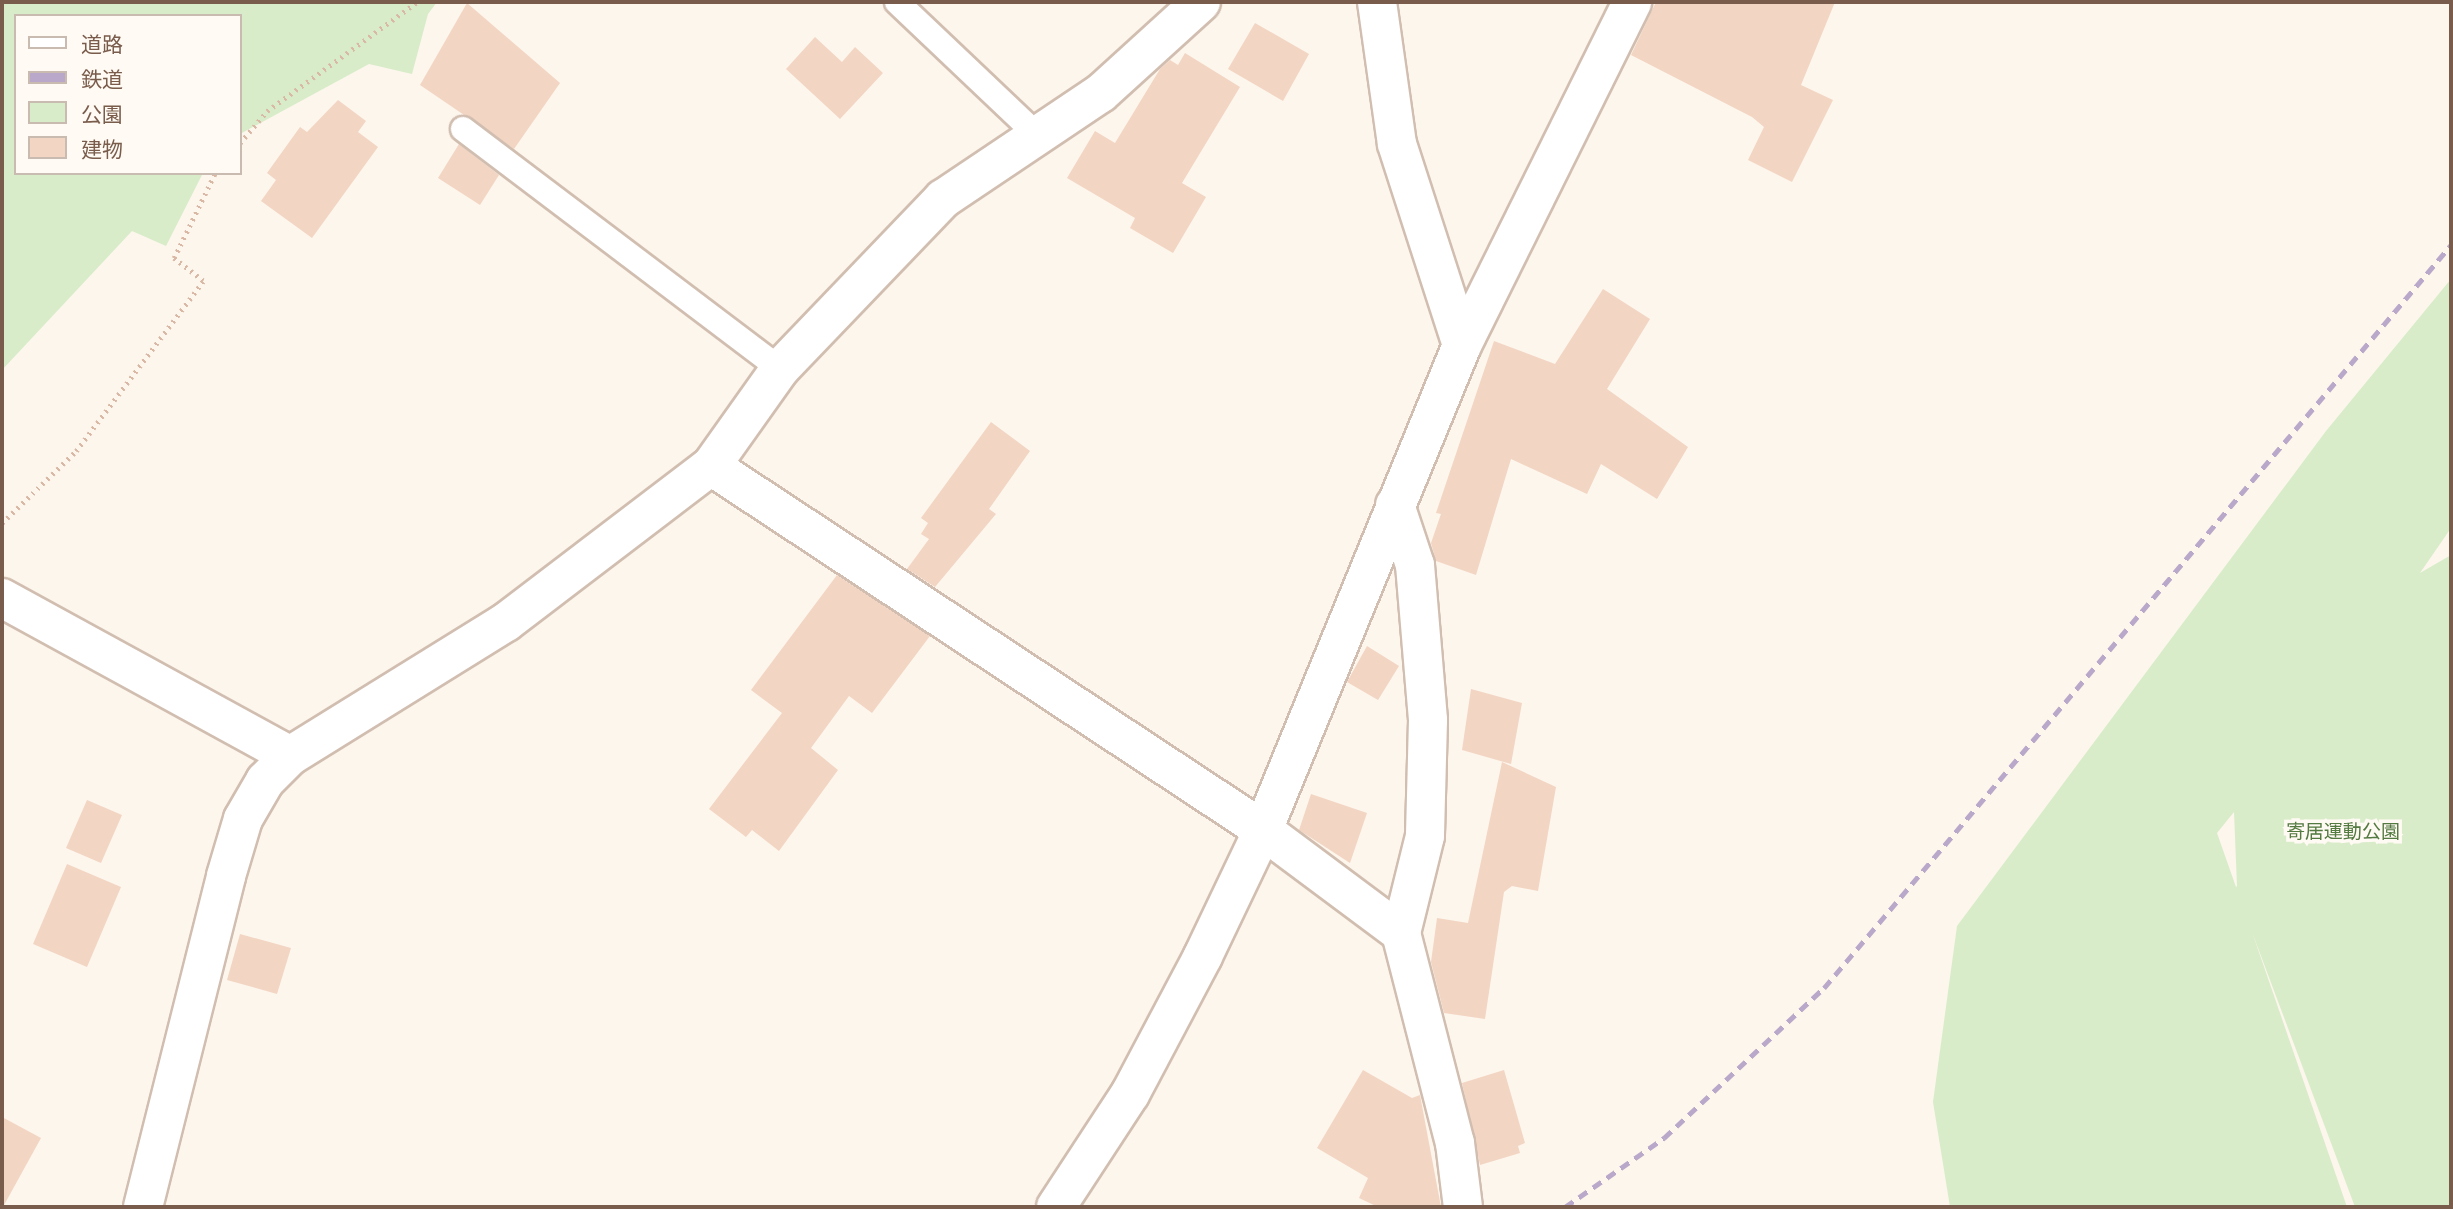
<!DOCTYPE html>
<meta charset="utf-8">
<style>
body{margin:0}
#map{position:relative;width:2453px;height:1209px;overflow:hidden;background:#fdf6ec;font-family:Signika,"Noto Sans JP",sans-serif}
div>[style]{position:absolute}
.green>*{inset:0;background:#d8ecc9}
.building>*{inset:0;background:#f3d5c3}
.path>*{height:4.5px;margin-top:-2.25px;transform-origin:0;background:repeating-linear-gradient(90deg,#d9b8a5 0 2px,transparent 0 7px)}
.roads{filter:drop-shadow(2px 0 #d1beb0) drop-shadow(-2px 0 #d1beb0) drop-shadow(0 2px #d1beb0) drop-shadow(0 -2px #d1beb0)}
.lane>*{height:24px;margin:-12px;padding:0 12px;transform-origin:12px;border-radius:12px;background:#fff}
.street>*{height:38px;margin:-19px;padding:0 19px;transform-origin:19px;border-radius:19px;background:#fff}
.secondary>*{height:38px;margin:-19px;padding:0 19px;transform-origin:19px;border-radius:19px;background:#fff}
.rail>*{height:5px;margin-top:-2.5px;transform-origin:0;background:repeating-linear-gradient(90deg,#b9a8c9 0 10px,transparent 0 17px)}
span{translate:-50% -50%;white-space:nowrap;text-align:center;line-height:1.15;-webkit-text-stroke:7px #fffaf3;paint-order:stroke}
.park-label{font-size:19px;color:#537a41}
.frame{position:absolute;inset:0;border:4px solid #7a5c4d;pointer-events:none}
.legend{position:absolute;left:14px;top:14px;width:228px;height:161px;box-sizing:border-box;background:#fffaf3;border:2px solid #cabbb1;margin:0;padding:9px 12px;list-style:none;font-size:21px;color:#7a5c4d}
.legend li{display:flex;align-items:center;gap:14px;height:35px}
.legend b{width:35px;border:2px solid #cabbb1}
</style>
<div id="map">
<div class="green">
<div style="clip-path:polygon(2px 2px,437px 2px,428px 14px,412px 74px,369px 64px,240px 134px,240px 16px,16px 16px,16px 173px,203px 173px,166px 246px,132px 231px,2px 370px)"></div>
<div style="clip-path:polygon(evenodd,2451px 279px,2451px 528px,2420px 573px,2451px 555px,2451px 1207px,2355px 1207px,2252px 932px,2347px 1207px,1950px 1207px,1933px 1102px,1957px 926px,2326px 431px,2451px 279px,2234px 812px,2237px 886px,2236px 887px,2217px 833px,2234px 812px)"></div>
</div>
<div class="building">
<div style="clip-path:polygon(1656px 2px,1835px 2px,1801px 85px,1833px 100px,1792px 182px,1748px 160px,1764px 127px,1752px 117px,1631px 55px)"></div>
<div style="clip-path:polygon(467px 3px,560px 83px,514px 149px,420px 85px)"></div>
<div style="clip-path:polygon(1255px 23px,1309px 54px,1283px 101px,1228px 69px)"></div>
<div style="clip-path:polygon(815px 37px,842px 62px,855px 47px,883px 73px,840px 119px,786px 69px)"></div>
<div style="clip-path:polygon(1185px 53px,1240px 87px,1182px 183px,1206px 197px,1173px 253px,1130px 228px,1135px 218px,1067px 178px,1095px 131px,1115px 143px,1160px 69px,1170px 60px,1178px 65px)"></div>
<div style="clip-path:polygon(338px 100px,366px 121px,358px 132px,378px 147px,312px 238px,261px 201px,276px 180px,267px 173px,300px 127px,307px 132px)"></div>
<div style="clip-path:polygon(459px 144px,499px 175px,480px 205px,438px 178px)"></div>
<div style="clip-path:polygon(1603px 289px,1650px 319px,1607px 389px,1688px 447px,1657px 499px,1601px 464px,1587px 494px,1511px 459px,1476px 575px,1436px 561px,1431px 543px,1441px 514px,1436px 513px,1494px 341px,1555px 364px)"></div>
<div style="clip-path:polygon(991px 422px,1030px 451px,989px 509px,996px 514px,935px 587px,907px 569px,929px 539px,921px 534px,928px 523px,921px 518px)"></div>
<div style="clip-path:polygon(837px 575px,930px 636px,872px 713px,849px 696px,811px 748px,838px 770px,779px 851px,752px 830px,746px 837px,709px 809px,782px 713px,751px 690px)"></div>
<div style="clip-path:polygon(1367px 646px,1399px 666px,1378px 700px,1347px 682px)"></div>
<div style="clip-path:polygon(1471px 689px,1522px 703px,1511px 764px,1462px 750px)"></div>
<div style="clip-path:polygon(1502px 762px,1556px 787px,1538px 891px,1512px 886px,1504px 892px,1485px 1019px,1444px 1013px,1431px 962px,1437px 918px,1468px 923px)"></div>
<div style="clip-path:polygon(1311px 794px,1367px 813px,1350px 863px,1299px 830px)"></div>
<div style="clip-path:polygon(87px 800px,122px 815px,101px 863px,66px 848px)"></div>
<div style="clip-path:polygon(67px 864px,121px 887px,87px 967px,33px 944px)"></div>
<div style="clip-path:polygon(240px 934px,291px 948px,277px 994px,227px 980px)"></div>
<div style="clip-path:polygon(1363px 1070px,1412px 1098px,1420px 1095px,1441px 1207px,1378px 1207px,1359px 1198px,1368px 1178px,1317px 1148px)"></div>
<div style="clip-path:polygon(1504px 1070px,1525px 1143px,1518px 1146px,1520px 1153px,1480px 1165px,1462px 1083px)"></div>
<div style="clip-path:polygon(2px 1117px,41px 1138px,3px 1207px,2px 1207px)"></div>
</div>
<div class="path">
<div style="left:240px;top:143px;width:42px;rotate:-49.8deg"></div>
<div style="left:267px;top:111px;width:185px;rotate:-36deg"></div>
<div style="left:2px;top:523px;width:103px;rotate:-44.2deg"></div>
<div style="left:76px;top:451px;width:212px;rotate:-53.2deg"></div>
<div style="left:203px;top:281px;width:37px;rotate:-142deg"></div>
<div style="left:174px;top:258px;width:94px;rotate:-64.2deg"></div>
</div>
<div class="roads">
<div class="lane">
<div style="left:897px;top:2px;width:195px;rotate:43.5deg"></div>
<div style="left:463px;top:129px;width:398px;rotate:37.1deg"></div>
</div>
<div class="street">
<div style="left:1377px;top:2px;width:143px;rotate:82deg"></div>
<div style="left:1397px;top:144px;width:211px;rotate:72.1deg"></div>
<div style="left:711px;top:466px;width:661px;rotate:33.4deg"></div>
<div style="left:1263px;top:830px;width:172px;rotate:36.7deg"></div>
<div style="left:1401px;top:933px;width:217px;rotate:75.6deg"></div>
<div style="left:1455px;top:1143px;width:64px;rotate:82.9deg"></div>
<div style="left:1395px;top:505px;width:63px;rotate:71.6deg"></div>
<div style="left:1415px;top:565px;width:156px;rotate:85.2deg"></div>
<div style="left:1428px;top:720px;width:116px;rotate:91.5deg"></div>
<div style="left:1425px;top:836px;width:100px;rotate:103.9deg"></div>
<div style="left:2px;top:598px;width:328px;rotate:28.7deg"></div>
<div style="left:143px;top:1207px;width:341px;rotate:-75.9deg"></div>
<div style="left:226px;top:876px;width:59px;rotate:-73.4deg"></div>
<div style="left:243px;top:819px;width:44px;rotate:-59.9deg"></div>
<div style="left:265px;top:781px;width:35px;rotate:-45deg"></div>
<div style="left:290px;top:756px;width:254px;rotate:-31.8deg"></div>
<div style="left:506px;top:622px;width:258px;rotate:-37.3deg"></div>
<div style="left:711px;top:466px;width:119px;rotate:-54.6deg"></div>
<div style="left:780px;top:369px;width:236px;rotate:-46.2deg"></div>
<div style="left:943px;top:199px;width:190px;rotate:-33.9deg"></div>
<div style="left:1101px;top:93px;width:135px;rotate:-42.3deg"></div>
</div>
<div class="secondary">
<div style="left:1056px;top:1207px;width:135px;rotate:-56.8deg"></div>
<div style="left:1130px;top:1094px;width:156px;rotate:-62.1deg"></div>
<div style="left:1203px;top:956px;width:140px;rotate:-64.5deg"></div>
<div style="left:1263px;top:830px;width:524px;rotate:-67.69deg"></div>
<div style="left:1462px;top:345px;width:383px;rotate:-63.6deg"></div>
</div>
</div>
<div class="rail">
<div style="left:1565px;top:1207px;width:121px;rotate:-34.9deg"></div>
<div style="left:1664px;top:1138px;width:219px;rotate:-43.2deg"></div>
<div style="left:1824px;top:988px;width:972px;rotate:-49.84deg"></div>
</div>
<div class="park-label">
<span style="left:2343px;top:833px">寄居運動公園</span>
</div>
<div class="frame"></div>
<ul class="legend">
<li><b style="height:9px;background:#fff"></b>道路</li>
<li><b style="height:9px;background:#b9a8c9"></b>鉄道</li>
<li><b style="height:19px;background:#d8ecc9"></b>公園</li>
<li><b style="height:19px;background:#f3d5c3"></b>建物</li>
</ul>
</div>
